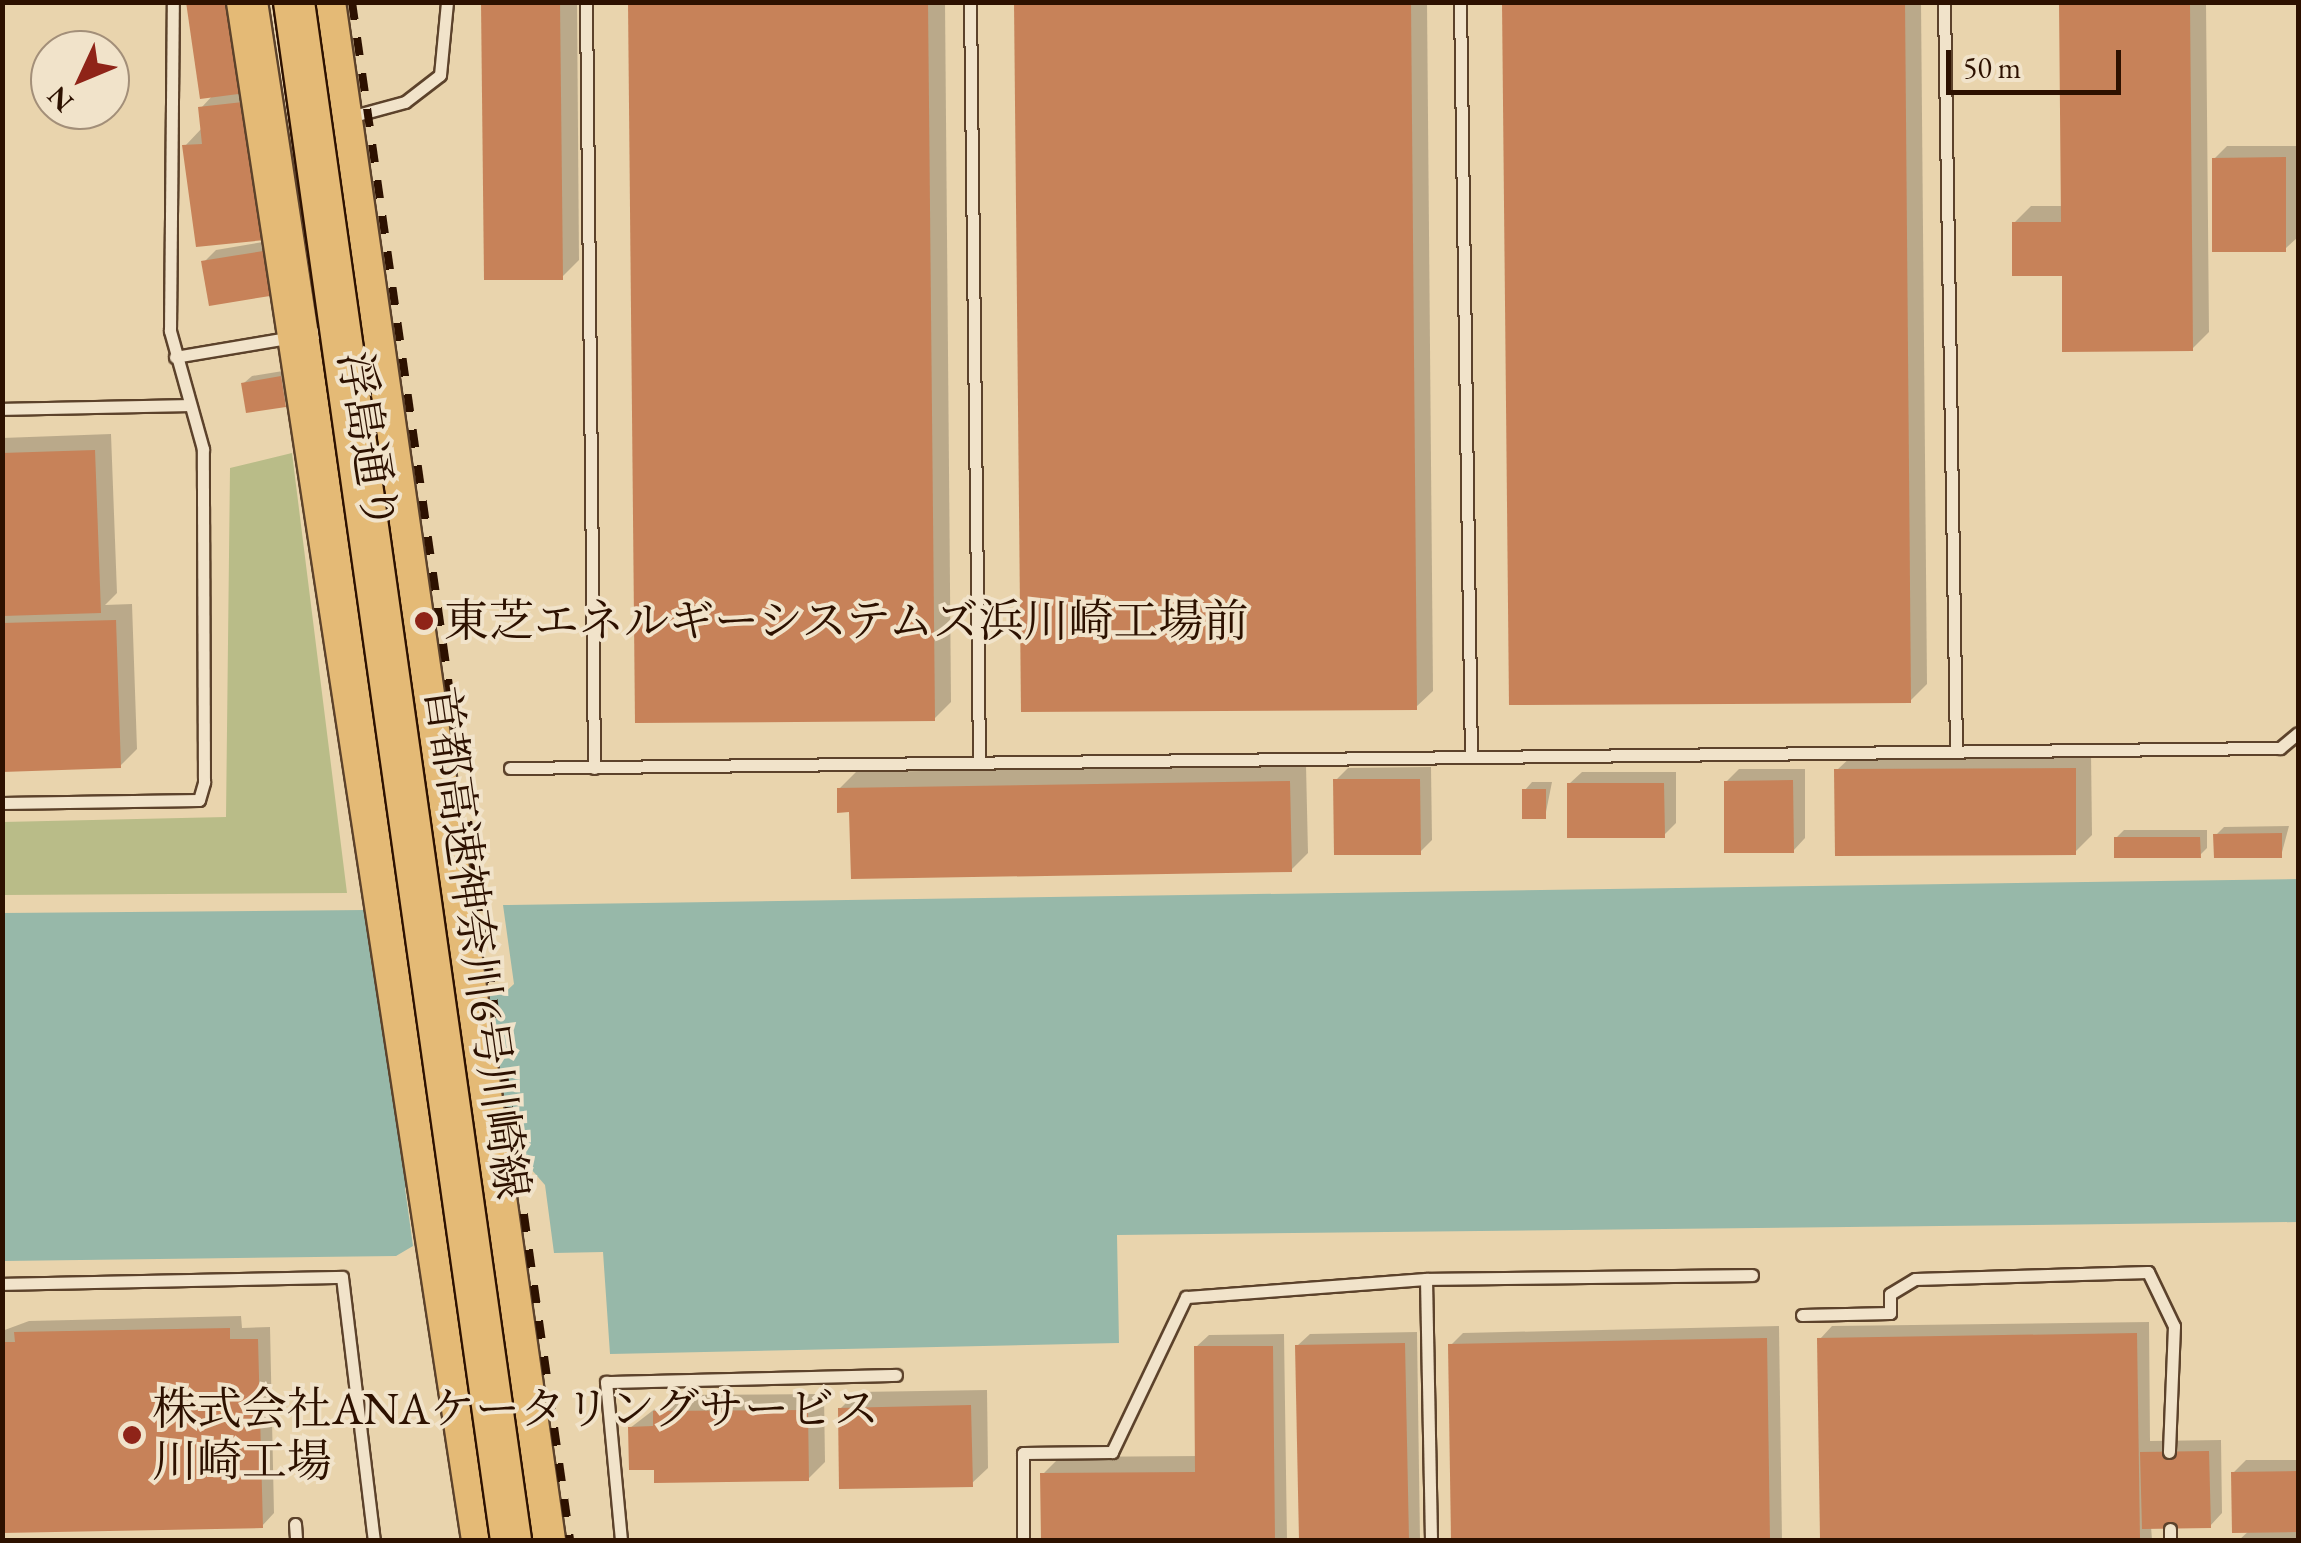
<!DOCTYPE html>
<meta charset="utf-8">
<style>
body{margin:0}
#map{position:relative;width:2301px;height:1543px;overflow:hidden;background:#e9d4ad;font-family:"EB Garamond","Noto Serif JP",serif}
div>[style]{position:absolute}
.green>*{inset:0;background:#b9bc88}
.water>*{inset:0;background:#97b8a9}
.shadow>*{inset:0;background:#0003}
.building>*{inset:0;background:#c78259}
.roads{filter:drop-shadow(2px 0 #5c422b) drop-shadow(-2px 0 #5c422b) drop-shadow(0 2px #5c422b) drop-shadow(0 -2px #5c422b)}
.lane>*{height:11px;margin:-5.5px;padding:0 5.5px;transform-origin:5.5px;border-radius:5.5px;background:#f1e3ca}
.highway>*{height:40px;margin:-20px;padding:0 20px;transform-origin:20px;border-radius:20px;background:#e4ba76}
.rail>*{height:8px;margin-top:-4px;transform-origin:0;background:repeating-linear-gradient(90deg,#2d1100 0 18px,transparent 0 36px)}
.bridges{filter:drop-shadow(2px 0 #2d1100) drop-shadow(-2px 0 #2d1100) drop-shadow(0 2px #2d1100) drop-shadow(0 -2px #2d1100)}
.highway-bridge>*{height:40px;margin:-20px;padding:0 20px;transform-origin:20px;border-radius:20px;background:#e4ba76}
.dots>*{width:28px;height:28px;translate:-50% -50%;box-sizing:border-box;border:5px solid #f1e3ca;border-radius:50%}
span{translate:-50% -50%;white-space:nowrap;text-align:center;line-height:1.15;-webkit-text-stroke:8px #f1e3ca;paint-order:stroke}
.street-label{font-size:45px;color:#2d1100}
.poi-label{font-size:45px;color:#2d1100}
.left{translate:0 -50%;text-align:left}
.frame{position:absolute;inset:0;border:5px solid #2d1100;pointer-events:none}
.north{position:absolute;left:30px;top:30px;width:100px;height:100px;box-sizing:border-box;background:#f1e3ca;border:2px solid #a38f79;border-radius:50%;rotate:226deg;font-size:28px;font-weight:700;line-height:40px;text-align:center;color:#2d1100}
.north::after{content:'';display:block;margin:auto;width:35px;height:45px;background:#8f2418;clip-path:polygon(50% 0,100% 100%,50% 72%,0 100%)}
.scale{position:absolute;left:1946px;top:50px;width:175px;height:45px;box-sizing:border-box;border:5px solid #2d1100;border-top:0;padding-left:12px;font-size:30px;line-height:35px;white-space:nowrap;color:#2d1100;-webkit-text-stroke:8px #f1e3ca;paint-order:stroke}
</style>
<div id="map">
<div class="green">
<div style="clip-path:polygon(292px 453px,347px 893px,3px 895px,3px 822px,226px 817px,230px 468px)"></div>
</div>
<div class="water">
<div style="clip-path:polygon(2298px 879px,2298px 1222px,1117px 1235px,1119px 1343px,610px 1354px,603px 1252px,554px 1253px,545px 1185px,531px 1169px,418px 1177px,405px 1188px,413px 1246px,396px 1256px,3px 1261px,2px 913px,366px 910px,374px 971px,389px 994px,503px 994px,514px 984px,503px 905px)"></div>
</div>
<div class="shadow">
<div style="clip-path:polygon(246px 2px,281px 221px,261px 241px,185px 146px,203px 127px,201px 108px,214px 94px)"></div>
<div style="clip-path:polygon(484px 2px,577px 2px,579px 260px,562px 277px)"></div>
<div style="clip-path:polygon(631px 2px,945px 2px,951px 702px,934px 719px)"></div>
<div style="clip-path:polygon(1016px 2px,1427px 2px,1433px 691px,1416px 707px)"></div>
<div style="clip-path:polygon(1505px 2px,1921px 2px,1927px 684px,1910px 701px)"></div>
<div style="clip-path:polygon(2061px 2px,2206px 2px,2209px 332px,2192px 349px,2064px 273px,2014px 223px,2031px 206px,2063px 206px)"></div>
<div style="clip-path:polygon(2227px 146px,2297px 146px,2298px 237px,2285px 249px,2214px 159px)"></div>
<div style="clip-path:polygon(275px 240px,282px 281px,269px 293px,204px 262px,216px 250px)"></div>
<div style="clip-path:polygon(289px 370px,285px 404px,244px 383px,252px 376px)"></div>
<div style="clip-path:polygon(111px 434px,117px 593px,105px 605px,132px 604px,137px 749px,120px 766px,2px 770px,2px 438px)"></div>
<div style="clip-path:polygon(2091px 752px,2092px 835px,2075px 852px,1837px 770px,1854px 754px)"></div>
<div style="clip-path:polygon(1306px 765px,1308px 853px,1291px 870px,852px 810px,839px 789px,856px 772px)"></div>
<div style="clip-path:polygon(1431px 767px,1432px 840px,1420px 852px,1336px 780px,1348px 768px)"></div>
<div style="clip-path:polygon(1739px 769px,1805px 769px,1805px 838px,1793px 851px,1726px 782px)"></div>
<div style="clip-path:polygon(1582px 772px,1676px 772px,1676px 823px,1664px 835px,1569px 784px)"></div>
<div style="clip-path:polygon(1532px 782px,1552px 782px,1545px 817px,1525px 790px)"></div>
<div style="clip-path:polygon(2289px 826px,2281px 856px,2216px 835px,2224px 827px)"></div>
<div style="clip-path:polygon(2124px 830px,2207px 830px,2207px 848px,2199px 856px,2116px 838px)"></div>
<div style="clip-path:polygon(241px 1316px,242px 1328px,270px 1327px,274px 1513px,262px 1526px,2px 1531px,2px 1331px,29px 1321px)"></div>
<div style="clip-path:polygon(2149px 1322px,2150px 1441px,2221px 1440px,2222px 1513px,2210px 1526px,2151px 1526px,2152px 1540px,1823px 1540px,1820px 1339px,1832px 1326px)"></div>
<div style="clip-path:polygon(1779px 1326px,1782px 1540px,1453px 1540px,1451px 1345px,1463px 1333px)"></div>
<div style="clip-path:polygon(1417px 1332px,1420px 1540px,1302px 1540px,1297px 1346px,1310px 1334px)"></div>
<div style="clip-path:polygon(1284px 1334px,1287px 1540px,1044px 1540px,1043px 1474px,1060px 1457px,1200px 1456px,1196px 1347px,1209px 1335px)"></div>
<div style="clip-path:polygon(987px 1390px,988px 1468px,971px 1484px,840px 1409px,857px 1392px)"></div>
<div style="clip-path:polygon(824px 1394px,825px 1462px,808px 1479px,656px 1467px,630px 1428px,673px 1395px)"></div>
<div style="clip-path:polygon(2246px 1460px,2298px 1460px,2298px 1540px,2239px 1540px,2250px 1530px,2233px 1473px)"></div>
</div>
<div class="building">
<div style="clip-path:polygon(186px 2px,233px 2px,246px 93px,200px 99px)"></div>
<div style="clip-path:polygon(481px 2px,560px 2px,563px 280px,484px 280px)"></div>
<div style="clip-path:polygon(628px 2px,928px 2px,935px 721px,635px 723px)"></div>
<div style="clip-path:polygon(1014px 2px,1411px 2px,1417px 710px,1021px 712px)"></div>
<div style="clip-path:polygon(1502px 2px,1905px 2px,1911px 703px,1509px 705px)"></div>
<div style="clip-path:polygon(2059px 2px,2190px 2px,2193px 351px,2062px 352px,2062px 276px,2012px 276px,2012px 222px,2061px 222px)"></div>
<div style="clip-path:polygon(243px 102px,265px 240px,196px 247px,182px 145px,202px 144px,198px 107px)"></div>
<div style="clip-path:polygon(2286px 157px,2286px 252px,2212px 252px,2212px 158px)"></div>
<div style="clip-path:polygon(263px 251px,270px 296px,209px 306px,201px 261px)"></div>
<div style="clip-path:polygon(281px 376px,286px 407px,246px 413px,241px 383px)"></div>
<div style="clip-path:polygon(95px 450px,101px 613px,2px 616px,2px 453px)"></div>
<div style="clip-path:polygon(116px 620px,121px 768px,2px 772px,2px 623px)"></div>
<div style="clip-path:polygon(2076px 768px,2076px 855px,1835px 856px,1834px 769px)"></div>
<div style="clip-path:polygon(1333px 779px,1420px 779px,1421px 855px,1334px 855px)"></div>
<div style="clip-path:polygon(1793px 780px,1794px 853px,1724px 853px,1724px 781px)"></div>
<div style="clip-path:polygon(1290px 781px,1292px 872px,851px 879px,849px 812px,837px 813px,837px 788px)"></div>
<div style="clip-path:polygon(1567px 783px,1664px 783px,1665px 838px,1567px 838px)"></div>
<div style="clip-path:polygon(1522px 789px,1546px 789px,1546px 819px,1522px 819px)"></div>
<div style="clip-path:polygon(2282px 833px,2282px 858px,2214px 858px,2213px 834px)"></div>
<div style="clip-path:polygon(2114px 837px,2200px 837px,2201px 858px,2114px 858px)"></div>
<div style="clip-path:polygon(230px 1328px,230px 1339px,258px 1339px,263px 1528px,2px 1533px,2px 1342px,15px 1342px,14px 1332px)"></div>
<div style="clip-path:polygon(2137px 1333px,2140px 1540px,1820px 1540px,1817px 1338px)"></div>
<div style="clip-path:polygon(1767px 1338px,1770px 1540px,1451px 1540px,1448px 1344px)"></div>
<div style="clip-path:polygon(1405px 1343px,1409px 1540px,1299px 1540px,1295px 1345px)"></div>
<div style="clip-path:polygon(1194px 1346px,1273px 1346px,1275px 1540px,1041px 1540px,1040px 1473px,1195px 1472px)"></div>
<div style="clip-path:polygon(971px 1405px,973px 1487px,839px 1489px,838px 1408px)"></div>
<div style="clip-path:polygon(808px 1410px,809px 1481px,654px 1483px,654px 1470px,629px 1470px,628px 1427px,653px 1426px,653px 1411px)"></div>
<div style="clip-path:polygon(2209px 1451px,2211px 1528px,2142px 1529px,2140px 1452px)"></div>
<div style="clip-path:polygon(2298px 1471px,2298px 1532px,2232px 1533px,2231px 1472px)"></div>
</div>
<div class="roads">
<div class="lane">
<div style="left:586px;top:2px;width:766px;rotate:89.4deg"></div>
<div style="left:970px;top:2px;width:761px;rotate:89.32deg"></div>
<div style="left:1460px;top:2px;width:755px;rotate:89.17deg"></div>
<div style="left:1944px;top:2px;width:749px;rotate:89.08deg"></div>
<div style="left:346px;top:118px;width:61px;rotate:-15.2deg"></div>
<div style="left:405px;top:102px;width:44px;rotate:-37.6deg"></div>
<div style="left:440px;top:75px;width:73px;rotate:-84.5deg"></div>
<div style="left:175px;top:357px;width:161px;rotate:-9.6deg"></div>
<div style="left:2px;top:409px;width:184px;rotate:-1.2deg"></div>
<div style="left:510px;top:768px;width:1770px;rotate:-0.65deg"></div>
<div style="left:2280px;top:748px;width:23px;rotate:-40deg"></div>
<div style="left:2px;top:803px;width:197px;rotate:-0.9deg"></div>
<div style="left:199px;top:800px;width:19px;rotate:-74deg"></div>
<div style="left:204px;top:782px;width:333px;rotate:-90.2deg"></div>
<div style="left:203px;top:449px;width:123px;rotate:-105.6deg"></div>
<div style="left:170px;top:331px;width:329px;rotate:-89.5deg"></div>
<div style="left:1426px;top:1279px;width:326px;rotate:-0.7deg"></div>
<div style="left:2px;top:1284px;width:340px;rotate:-1.2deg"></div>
<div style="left:342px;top:1277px;width:265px;rotate:83.1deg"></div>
<div style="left:1802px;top:1315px;width:88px;rotate:-1.3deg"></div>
<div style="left:1890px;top:1313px;width:19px;rotate:-90deg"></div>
<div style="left:1890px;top:1294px;width:29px;rotate:-31deg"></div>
<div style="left:1915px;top:1279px;width:233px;rotate:-1.7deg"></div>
<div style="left:2148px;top:1272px;width:60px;rotate:64.3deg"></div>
<div style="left:2174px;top:1326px;width:126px;rotate:92.3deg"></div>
<div style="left:295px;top:1524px;width:16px;rotate:86deg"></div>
<div style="left:621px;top:1540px;width:159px;rotate:-95.4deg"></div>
<div style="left:606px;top:1382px;width:290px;rotate:-1.4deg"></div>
<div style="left:1023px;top:1540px;width:87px;rotate:-90deg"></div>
<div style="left:1023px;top:1453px;width:89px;rotate:-0.6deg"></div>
<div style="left:1112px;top:1452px;width:172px;rotate:-64.5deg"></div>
<div style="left:1186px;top:1297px;width:241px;rotate:-4.3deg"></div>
<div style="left:1426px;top:1279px;width:261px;rotate:88.9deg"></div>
<div style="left:2170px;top:1540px;width:11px;rotate:-90deg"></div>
</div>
<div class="highway">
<div style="left:247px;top:2px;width:1556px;rotate:81.31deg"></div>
<div style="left:325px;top:2px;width:1554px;rotate:81.86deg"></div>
</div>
</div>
<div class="rail">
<div style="left:352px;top:2px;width:1553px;rotate:81.93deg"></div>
</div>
<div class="bridges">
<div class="highway-bridge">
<div style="left:294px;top:2px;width:1553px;rotate:81.97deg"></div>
</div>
</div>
<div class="dots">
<div style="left:424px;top:621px;background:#8f2418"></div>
<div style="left:132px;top:1435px;background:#8f2418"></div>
</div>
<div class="street-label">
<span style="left:368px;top:441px;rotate:81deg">浮島通り</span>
<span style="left:477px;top:943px;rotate:82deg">首都高速神奈川6号川崎線</span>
</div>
<div class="poi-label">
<span class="left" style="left:444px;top:621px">東芝エネルギーシステムズ浜川崎工場前</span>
<span class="left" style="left:152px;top:1435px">株式会社ANAケータリングサービス<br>川崎工場</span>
</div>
<div class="frame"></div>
<div class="north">N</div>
<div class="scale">50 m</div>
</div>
